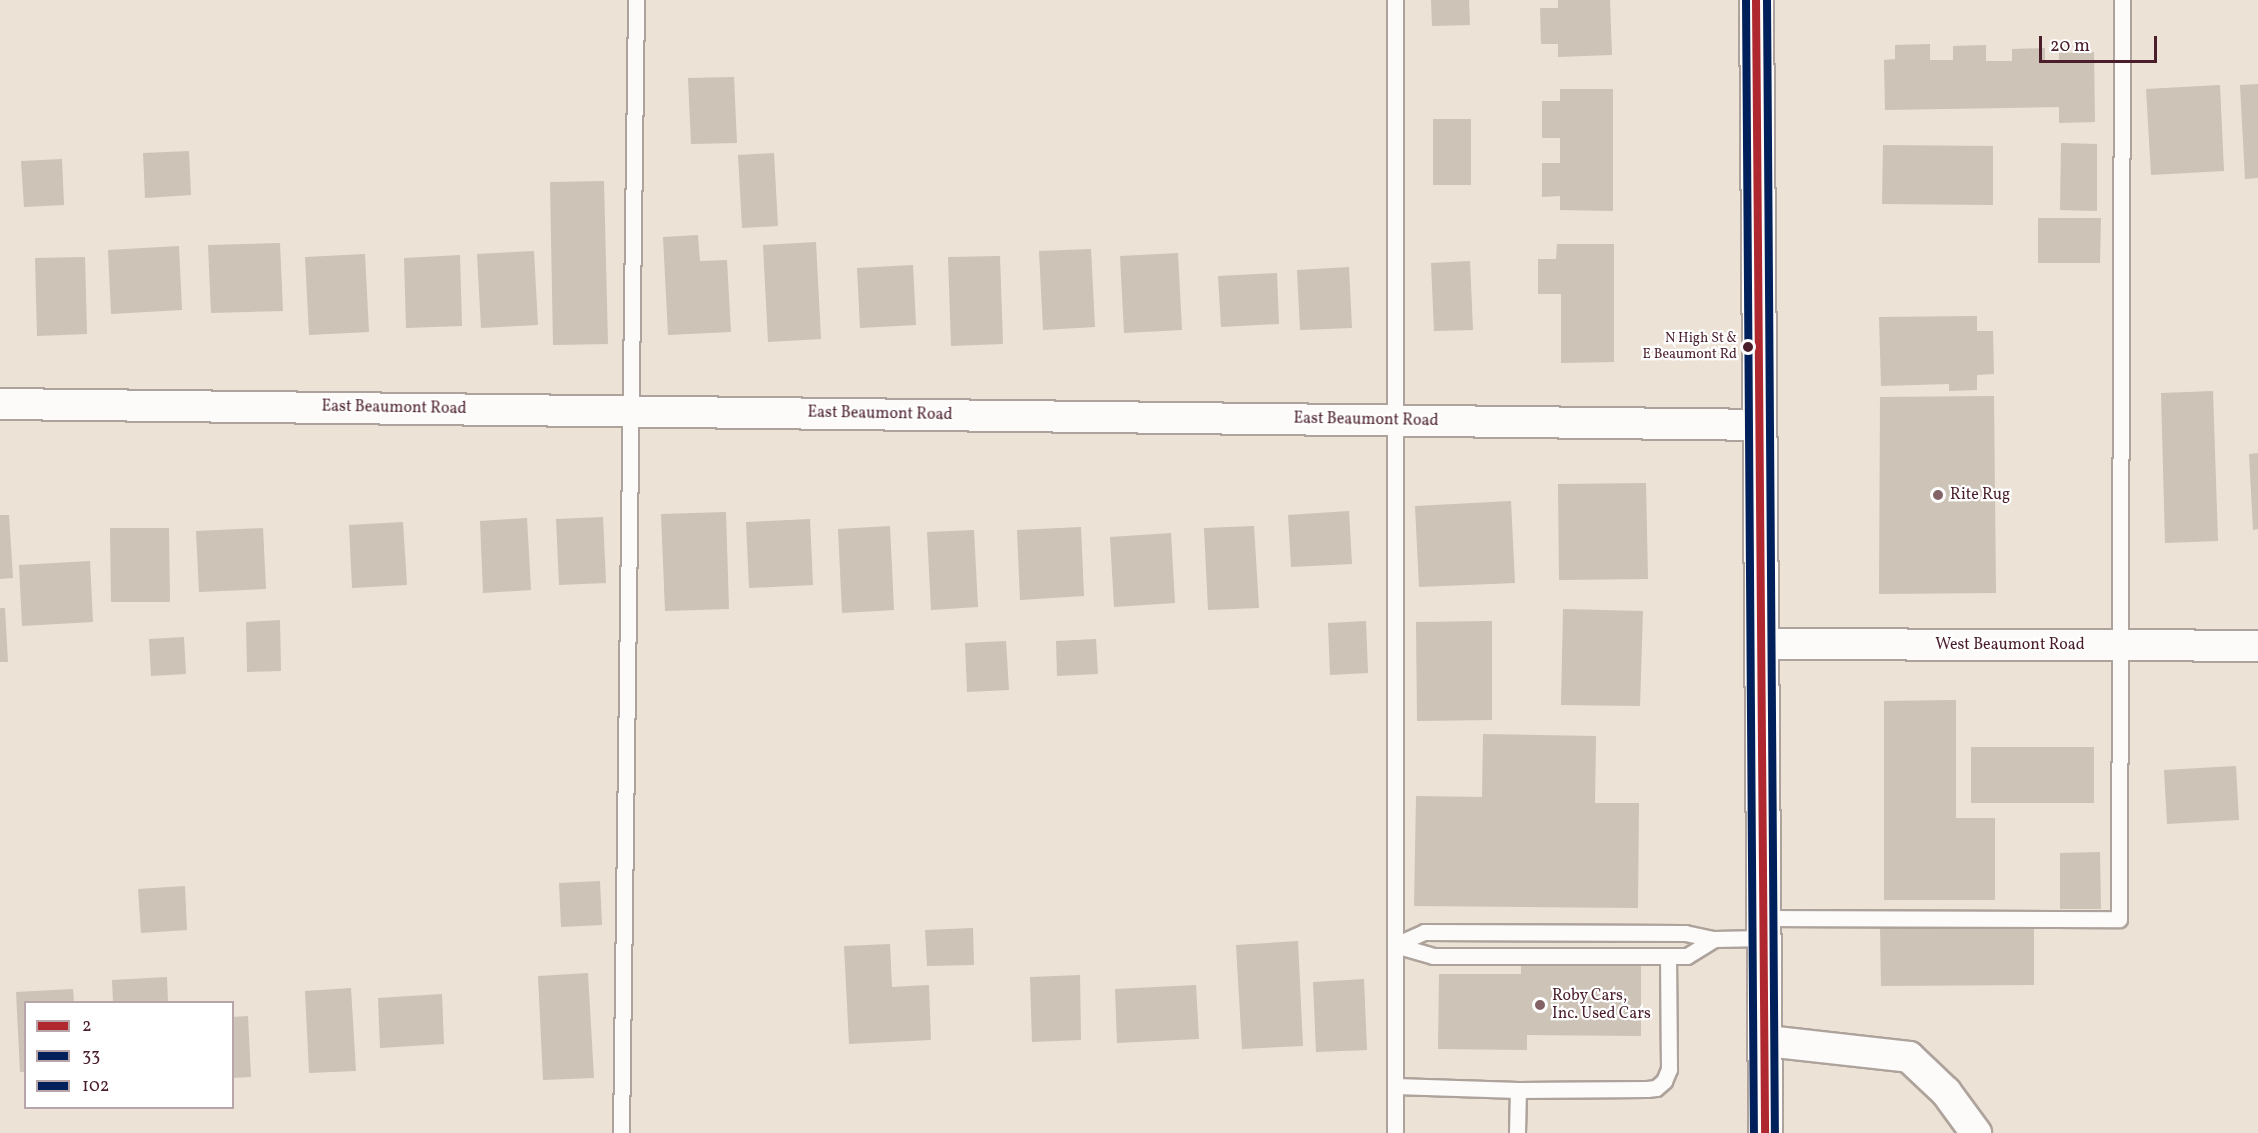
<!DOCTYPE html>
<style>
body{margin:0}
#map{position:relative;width:2258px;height:1133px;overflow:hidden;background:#ece2d5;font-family:Vollkorn,serif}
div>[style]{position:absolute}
.building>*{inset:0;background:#cdc3b6}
.roads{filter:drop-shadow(2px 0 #aea39c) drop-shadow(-2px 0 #aea39c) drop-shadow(0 2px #aea39c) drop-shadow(0 -2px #aea39c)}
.lane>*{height:15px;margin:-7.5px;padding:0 7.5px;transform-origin:7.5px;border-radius:7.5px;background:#fcfbf9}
.street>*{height:30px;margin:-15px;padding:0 15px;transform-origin:15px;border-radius:15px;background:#fcfbf9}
.primary>*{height:33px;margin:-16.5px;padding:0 16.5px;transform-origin:16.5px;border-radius:16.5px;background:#fcfbf9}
.bus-1>*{height:8px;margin:-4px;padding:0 4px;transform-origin:4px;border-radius:4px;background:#af272f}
.bus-2>*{height:8px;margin:-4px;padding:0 4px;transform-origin:4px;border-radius:4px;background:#00205b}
.bus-3>*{height:8px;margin:-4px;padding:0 4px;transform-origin:4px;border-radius:4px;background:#00205b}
.dots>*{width:16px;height:16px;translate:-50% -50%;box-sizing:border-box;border:3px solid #fff;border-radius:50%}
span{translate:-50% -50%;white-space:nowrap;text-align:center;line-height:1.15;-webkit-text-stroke:4.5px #fff;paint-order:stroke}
.bus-label{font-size:14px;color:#4a1f2b}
.right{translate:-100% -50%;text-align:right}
.street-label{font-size:16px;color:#4a1f2b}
.poi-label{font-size:16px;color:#4a1f2b}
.left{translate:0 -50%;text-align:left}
.legend{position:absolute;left:24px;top:1001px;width:210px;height:108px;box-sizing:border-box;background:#fff;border:2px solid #b7a5aa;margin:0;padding:8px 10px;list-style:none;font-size:18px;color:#4a1f2b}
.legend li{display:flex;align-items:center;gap:12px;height:30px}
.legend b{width:30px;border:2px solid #b7a5aa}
.scale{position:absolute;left:2039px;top:36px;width:118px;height:27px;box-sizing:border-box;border:3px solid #4a1f2b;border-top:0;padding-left:8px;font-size:18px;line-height:21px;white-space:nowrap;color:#4a1f2b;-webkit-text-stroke:4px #fff;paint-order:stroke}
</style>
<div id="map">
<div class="building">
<div style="clip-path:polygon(1431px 0,1469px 0,1470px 25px,1432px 26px)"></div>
<div style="clip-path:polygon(1558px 0,1610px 0,1612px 55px,1558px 57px,1558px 44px,1541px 44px,1540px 8px,1558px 8px)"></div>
<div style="clip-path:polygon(1930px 44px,1930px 60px,1953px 60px,1953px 46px,1986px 45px,1986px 61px,2012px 61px,2012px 49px,2045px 48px,2045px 62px,2059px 62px,2059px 53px,2094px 52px,2095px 122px,2059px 123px,2059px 107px,1885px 110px,1884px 60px,1895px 59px,1895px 45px)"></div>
<div style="clip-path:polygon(734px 77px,737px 143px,691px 144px,688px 78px)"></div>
<div style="clip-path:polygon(2258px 84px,2258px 178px,2245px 179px,2240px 85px)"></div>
<div style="clip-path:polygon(2220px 85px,2224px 171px,2151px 175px,2146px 89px)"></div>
<div style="clip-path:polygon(1560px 89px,1613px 89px,1613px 211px,1560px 210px,1560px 196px,1542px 197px,1542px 163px,1560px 163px,1560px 138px,1542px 138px,1542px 101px,1560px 101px)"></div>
<div style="clip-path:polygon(1433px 119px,1471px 119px,1471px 185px,1433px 185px)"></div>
<div style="clip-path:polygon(2061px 143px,2097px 144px,2097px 211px,2060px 210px)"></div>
<div style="clip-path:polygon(1883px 145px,1993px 146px,1993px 205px,1882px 204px)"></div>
<div style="clip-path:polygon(189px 151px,191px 195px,145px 198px,143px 153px)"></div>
<div style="clip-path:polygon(774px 153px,778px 226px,742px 228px,738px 155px)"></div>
<div style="clip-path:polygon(62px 159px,64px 205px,24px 207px,21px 161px)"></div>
<div style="clip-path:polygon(604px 181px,608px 344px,553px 345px,550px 182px)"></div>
<div style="clip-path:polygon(2038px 218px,2101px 218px,2100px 263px,2038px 263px)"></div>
<div style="clip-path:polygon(698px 235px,700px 261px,727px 260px,731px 332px,668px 335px,663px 237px)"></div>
<div style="clip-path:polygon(816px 242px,821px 339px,768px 342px,763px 245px)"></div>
<div style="clip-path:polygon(280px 243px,283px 311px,211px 313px,208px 245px)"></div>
<div style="clip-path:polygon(1557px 244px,1614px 244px,1614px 362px,1561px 363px,1561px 294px,1538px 294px,1538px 259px,1556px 259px)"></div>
<div style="clip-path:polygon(179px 246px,182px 310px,111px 314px,108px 250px)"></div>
<div style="clip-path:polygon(1091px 249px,1095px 327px,1043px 330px,1039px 251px)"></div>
<div style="clip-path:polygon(534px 251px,538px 325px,481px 328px,477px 254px)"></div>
<div style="clip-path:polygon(1178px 253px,1182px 330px,1124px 333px,1120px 256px)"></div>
<div style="clip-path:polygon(365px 254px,369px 332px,309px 335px,305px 257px)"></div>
<div style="clip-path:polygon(460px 255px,462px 326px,406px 328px,404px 258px)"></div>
<div style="clip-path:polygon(1000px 256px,1003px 344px,951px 346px,948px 257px)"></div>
<div style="clip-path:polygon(85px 257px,87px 334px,37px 336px,35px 258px)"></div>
<div style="clip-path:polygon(1470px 261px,1473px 330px,1434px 331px,1431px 263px)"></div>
<div style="clip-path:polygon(913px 265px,916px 325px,860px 328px,857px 268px)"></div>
<div style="clip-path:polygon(1349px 267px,1352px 328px,1300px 330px,1297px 270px)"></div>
<div style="clip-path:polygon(1277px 273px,1279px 324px,1221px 327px,1218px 276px)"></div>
<div style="clip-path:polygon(1977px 316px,1977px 331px,1993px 331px,1994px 374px,1977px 375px,1977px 390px,1949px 391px,1949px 384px,1881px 386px,1879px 317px)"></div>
<div style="clip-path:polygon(2213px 391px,2218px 541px,2165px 543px,2161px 393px)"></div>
<div style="clip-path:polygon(1994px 396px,1996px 593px,1879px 594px,1880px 397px)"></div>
<div style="clip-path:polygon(2258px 453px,2258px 529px,2253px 530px,2249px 454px)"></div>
<div style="clip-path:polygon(1646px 483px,1648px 579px,1559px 580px,1558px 484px)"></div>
<div style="clip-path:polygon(1511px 501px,1515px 583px,1419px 587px,1415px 506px)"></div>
<div style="clip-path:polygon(1349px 511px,1352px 564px,1291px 567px,1288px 515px)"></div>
<div style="clip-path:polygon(726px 512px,729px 609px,665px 611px,661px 514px)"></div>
<div style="clip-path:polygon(0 515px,9px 515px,13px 578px,0 579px)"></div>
<div style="clip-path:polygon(603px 517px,606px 583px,559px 585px,556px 519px)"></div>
<div style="clip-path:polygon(527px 518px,531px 590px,483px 593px,480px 521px)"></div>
<div style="clip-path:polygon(810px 519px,813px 585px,749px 588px,746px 522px)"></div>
<div style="clip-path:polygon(403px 522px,407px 585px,352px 588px,349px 525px)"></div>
<div style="clip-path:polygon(890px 526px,894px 610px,842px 613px,838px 529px)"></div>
<div style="clip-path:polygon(1254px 526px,1259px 608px,1208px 610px,1204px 528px)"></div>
<div style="clip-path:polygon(1081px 527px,1084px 596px,1020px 600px,1017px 530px)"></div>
<div style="clip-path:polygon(110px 528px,169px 528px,170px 602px,111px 602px)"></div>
<div style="clip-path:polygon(263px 528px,266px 589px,199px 592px,196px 531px)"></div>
<div style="clip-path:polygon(974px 530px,978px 607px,931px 610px,927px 532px)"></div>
<div style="clip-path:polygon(1171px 533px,1175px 603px,1114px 607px,1110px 537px)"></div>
<div style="clip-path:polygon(90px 561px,93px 622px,22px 626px,19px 565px)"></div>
<div style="clip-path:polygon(0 608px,5px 608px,8px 662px,0 662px)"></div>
<div style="clip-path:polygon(1563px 609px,1643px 611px,1640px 706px,1561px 705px)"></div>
<div style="clip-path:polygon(280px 620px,281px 671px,247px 672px,246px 622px)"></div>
<div style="clip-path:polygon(1366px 621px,1368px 673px,1330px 675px,1328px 623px)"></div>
<div style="clip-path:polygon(1492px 621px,1492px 720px,1417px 721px,1416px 622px)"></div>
<div style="clip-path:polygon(184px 637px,186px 674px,151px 676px,149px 639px)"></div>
<div style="clip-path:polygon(1096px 639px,1098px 674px,1057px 676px,1056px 641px)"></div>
<div style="clip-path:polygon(1006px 641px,1009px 690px,967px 692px,965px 643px)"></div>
<div style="clip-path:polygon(1956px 700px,1956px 818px,1995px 818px,1995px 900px,1884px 900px,1884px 701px)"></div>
<div style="clip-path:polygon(1483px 734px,1596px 736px,1595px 803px,1639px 803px,1638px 908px,1414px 906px,1416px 796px,1482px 797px)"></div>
<div style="clip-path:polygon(1971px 747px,2094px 747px,2094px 803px,1971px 803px)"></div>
<div style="clip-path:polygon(2236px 766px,2239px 820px,2167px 824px,2164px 770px)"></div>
<div style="clip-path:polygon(2100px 852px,2101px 909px,2060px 909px,2060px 853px)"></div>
<div style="clip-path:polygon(600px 881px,602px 925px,561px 927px,559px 883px)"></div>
<div style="clip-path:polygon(185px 886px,187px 930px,141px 933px,138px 889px)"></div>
<div style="clip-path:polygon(2034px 927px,2034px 985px,1881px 986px,1880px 928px)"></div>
<div style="clip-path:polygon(973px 928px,974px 965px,927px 966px,925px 930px)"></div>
<div style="clip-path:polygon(1298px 941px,1303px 1046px,1242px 1049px,1236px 945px)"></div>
<div style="clip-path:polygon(890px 944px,892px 987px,929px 985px,931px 1040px,849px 1044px,844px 946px)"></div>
<div style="clip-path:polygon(1521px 965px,1641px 966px,1641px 1036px,1527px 1035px,1527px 1050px,1438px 1049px,1439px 974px,1521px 974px)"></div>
<div style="clip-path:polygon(588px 973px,594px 1078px,543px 1080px,538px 976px)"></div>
<div style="clip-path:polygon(1080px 975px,1081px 1040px,1032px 1042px,1030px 977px)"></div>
<div style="clip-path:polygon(167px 977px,168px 1002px,113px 1002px,112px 980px)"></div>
<div style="clip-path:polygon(1364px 979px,1367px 1050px,1316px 1052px,1313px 982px)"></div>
<div style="clip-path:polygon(1196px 985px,1199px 1039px,1117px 1043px,1115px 989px)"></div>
<div style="clip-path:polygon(351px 988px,356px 1071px,309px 1073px,305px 991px)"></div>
<div style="clip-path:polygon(73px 989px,74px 1002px,26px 1002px,26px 1072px,20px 1072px,16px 992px)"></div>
<div style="clip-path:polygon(442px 994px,444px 1044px,380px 1048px,378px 998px)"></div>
<div style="clip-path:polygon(248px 1016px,251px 1077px,232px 1078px,232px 1017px)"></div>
</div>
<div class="roads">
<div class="lane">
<div style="left:1395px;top:0;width:1133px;rotate:90deg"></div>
<div style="left:1764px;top:918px;width:355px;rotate:0.2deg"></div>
<div style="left:2119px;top:919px;width:919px;rotate:-89.81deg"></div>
<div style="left:1395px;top:945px;width:32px;rotate:-24deg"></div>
<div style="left:1424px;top:932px;width:261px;rotate:0.2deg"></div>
<div style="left:1685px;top:933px;width:30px;rotate:12deg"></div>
<div style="left:1714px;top:939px;width:50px;rotate:-1.1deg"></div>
<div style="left:1395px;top:945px;width:40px;rotate:16deg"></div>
<div style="left:1433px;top:956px;width:254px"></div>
<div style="left:1687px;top:956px;width:32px;rotate:-32deg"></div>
<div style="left:1395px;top:1086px;width:123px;rotate:1.9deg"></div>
<div style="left:621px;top:1133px;width:1133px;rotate:-89.24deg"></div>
<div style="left:1517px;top:1133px;width:43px;rotate:-88.7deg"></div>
<div style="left:1518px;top:1090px;width:129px;rotate:-0.4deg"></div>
<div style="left:1647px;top:1089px;width:9px;rotate:-6deg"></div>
<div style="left:1656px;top:1088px;width:11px;rotate:-41deg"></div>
<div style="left:1664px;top:1081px;width:13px;rotate:-67deg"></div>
<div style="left:1669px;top:1069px;width:113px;rotate:-90.5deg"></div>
</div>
<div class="street">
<div style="left:0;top:404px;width:1760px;rotate:0.68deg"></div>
<div style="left:1761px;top:644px;width:497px;rotate:0.2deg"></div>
<div style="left:1765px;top:1039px;width:3px;rotate:45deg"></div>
<div style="left:1767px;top:1041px;width:143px;rotate:6.4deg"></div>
<div style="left:1909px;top:1057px;width:51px;rotate:43.4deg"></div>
<div style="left:1946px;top:1092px;width:51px;rotate:53.8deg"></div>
</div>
<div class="primary">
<div style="left:1756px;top:0;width:1133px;rotate:89.54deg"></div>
</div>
</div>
<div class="bus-1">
<div style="left:1756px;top:0;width:1133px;rotate:89.54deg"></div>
</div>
<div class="bus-2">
<div style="left:1746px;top:0;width:1133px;rotate:89.6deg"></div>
</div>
<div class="bus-3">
<div style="left:1767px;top:0;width:1133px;rotate:89.6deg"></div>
</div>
<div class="dots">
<div style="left:1748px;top:347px;background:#4a1f2b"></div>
<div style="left:1938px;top:495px;background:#836366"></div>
<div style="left:1540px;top:1005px;background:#836366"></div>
</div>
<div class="bus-label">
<span class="right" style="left:1737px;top:347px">N High St &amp;<br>E Beaumont Rd</span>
</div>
<div class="street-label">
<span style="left:394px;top:408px;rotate:1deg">East Beaumont Road</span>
<span style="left:880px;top:414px;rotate:1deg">East Beaumont Road</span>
<span style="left:1366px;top:420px;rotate:1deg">East Beaumont Road</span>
<span style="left:2010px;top:645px">West Beaumont Road</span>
</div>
<div class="poi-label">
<span class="left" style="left:1950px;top:495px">Rite Rug</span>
<span class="left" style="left:1552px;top:1005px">Roby Cars,<br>Inc. Used Cars</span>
</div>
<ul class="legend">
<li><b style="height:8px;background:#af272f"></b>2</li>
<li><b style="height:8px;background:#00205b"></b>33</li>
<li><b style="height:8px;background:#00205b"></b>102</li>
</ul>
<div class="scale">20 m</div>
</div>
